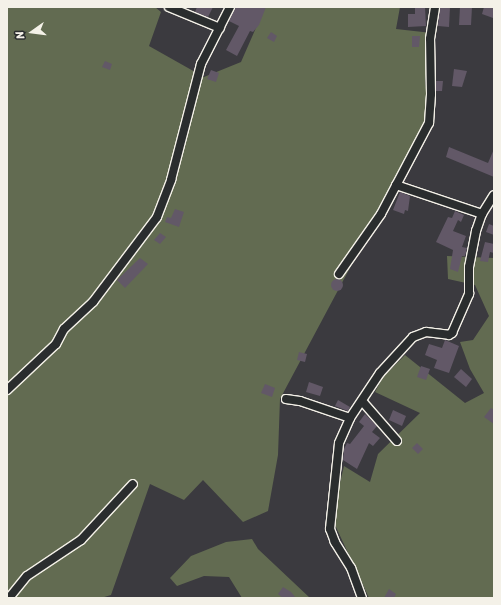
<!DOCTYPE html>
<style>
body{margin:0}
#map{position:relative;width:501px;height:605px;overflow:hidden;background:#3b3a3f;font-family:Sriracha,sans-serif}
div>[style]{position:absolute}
.green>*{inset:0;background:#626b51}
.building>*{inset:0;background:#625867}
.round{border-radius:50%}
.roads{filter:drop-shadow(1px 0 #f4f1e8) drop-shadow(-1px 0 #f4f1e8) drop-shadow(0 1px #f4f1e8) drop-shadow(0 -1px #f4f1e8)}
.minor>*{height:8px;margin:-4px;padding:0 4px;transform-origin:4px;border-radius:4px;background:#2a2d2e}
span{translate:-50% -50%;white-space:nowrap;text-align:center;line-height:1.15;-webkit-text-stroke:4px #2a2d2e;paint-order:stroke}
.frame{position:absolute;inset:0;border:8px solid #f4f1e8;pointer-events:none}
.north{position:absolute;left:12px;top:12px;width:40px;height:40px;-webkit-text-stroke:3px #2a2d2e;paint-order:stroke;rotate:256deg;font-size:11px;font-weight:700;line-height:16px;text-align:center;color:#f4f1e8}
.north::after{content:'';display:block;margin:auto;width:14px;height:18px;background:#f4f1e8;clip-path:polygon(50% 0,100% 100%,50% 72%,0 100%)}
</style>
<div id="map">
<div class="green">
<div style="clip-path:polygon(7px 7px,155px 7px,161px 12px,149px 46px,204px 77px,241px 62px,265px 7px,400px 7px,396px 29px,432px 33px,425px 82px,431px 116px,280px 399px,278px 455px,268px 511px,243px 522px,203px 480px,184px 500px,150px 484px,111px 595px,101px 598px,7px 598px)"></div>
<div style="clip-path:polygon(447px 256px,494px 258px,494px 598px,369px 598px,335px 525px,336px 499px,344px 466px,370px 482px,378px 454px,420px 413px,375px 392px,383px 377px,405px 355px,465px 403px,484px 393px,470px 369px,460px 342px,473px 340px,489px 316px,475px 285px,448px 279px)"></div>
<div style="clip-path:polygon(252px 539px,258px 549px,310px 598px,242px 598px,229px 577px,204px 576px,177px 586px,170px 578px,191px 556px,226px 542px)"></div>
</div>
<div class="building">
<div style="clip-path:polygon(197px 7px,213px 7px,208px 17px,195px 12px)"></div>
<div style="clip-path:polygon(236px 7px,266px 7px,259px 25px,253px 32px,250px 31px,237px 56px,226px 50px,239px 26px,229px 21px)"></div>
<div style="clip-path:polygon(415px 7px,425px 7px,426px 26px,408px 27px,408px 14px,415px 14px)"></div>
<div style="clip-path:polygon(440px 7px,450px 7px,449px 27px,438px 26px)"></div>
<div style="clip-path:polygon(460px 7px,472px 7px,471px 25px,459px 25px)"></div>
<div style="clip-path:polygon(484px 7px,494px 7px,493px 18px,482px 14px)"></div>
<div style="clip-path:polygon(271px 32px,277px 36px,274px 42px,267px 38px)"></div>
<div style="clip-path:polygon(412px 36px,420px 36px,419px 47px,412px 47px)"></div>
<div style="clip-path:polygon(105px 61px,112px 64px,110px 70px,102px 67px)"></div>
<div style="clip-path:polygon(454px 69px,467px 71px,462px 87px,452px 86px)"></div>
<div style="clip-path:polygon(211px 70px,219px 73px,216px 82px,207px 79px)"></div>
<div style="clip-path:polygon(436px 81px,443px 81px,442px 91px,436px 91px)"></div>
<div style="clip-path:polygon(449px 147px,488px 163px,494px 149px,494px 177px,446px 157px)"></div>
<div style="clip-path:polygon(400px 192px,410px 196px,408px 211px,405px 210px,404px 214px,393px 210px)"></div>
<div style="clip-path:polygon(175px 209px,184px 212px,179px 227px,165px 222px,167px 217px,171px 218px)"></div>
<div style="clip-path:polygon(455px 211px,464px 215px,461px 222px,458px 220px,453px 231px,466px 236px,462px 247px,467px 248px,465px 256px,462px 256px,458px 272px,450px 269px,453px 250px,436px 242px,448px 217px,452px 218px)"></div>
<div style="clip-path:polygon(489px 224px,494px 226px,494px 235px,486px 232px)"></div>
<div style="clip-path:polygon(160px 233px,166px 237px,160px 244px,154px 240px)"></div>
<div style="clip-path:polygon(485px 242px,494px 244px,494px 253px,490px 252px,488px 262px,480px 261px)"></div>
<div style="clip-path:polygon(140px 258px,148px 264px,125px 288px,117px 280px)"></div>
<div class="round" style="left:331px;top:279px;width:12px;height:12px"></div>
<div style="clip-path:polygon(445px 340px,459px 346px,449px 373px,434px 368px,437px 360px,425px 355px,429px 344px,442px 348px)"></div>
<div style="clip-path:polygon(299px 352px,307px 354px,305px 362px,297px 360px)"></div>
<div style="clip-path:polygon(421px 366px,430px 369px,426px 380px,417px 377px)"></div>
<div style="clip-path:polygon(461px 369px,472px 379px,466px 387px,454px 377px)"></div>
<div style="clip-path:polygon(309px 382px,323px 387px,320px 396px,306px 392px)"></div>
<div style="clip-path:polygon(265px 384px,275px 388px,272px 397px,261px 393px)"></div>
<div style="clip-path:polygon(338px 400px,350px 407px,348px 411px,335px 406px)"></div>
<div style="clip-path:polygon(491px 408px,494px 410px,494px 424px,484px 417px)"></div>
<div style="clip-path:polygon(393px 410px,406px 416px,402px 426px,389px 420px)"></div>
<div style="clip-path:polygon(365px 414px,377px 426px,372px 432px,380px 438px,373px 446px,369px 443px,357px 469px,343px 460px,344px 449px,347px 443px,350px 444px,364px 426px,359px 422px)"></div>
<div style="clip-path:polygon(417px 443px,423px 449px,418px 454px,412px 448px)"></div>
<div style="clip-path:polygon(283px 587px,291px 592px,296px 598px,283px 598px,278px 594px)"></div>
<div style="clip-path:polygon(389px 589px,396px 594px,394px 598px,384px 598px)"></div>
</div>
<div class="roads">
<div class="minor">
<div style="left:169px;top:7px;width:55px;rotate:22.4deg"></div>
<div style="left:396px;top:185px;width:91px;rotate:18.6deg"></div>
<div style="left:339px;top:274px;width:73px;rotate:-55deg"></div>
<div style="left:381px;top:214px;width:103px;rotate:-62.2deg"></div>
<div style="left:429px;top:123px;width:29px;rotate:-86deg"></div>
<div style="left:431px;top:94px;width:55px;rotate:-91deg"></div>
<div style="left:430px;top:39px;width:32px;rotate:-81deg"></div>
<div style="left:7px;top:390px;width:67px;rotate:-43.2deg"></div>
<div style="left:56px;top:344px;width:17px;rotate:-62deg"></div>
<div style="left:64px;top:329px;width:40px;rotate:-43deg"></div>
<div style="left:93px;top:302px;width:106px;rotate:-53deg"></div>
<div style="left:157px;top:217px;width:40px;rotate:-69deg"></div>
<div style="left:171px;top:180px;width:120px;rotate:-75.5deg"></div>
<div style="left:201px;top:64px;width:64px;rotate:-63deg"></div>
<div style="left:286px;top:399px;width:14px;rotate:8deg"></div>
<div style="left:300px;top:401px;width:53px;rotate:18.8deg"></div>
<div style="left:362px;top:401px;width:53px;rotate:48.8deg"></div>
<div style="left:9px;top:598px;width:28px;rotate:-51deg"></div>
<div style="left:27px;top:576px;width:65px;rotate:-33.7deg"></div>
<div style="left:81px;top:540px;width:76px;rotate:-47.1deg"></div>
<div style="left:362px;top:598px;width:32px;rotate:-110deg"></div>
<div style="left:351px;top:568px;width:31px;rotate:-122deg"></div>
<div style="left:335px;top:542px;width:14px;rotate:-111deg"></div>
<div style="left:330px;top:529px;width:86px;rotate:-84deg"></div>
<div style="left:339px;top:443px;width:27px;rotate:-66deg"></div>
<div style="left:350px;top:418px;width:54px;rotate:-56.3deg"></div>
<div style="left:380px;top:373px;width:49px;rotate:-47.5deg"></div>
<div style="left:413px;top:337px;width:14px;rotate:-21deg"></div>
<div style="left:426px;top:332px;width:23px;rotate:7deg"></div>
<div style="left:449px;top:335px;width:4px;rotate:-34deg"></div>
<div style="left:452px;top:333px;width:43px;rotate:-66.4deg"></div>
<div style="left:469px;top:294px;width:27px;rotate:-90deg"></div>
<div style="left:469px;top:267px;width:37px;rotate:-79deg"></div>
<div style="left:476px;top:231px;width:18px;rotate:-71deg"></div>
<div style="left:482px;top:214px;width:22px;rotate:-58deg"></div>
</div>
</div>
<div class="frame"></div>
<div class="north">N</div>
</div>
